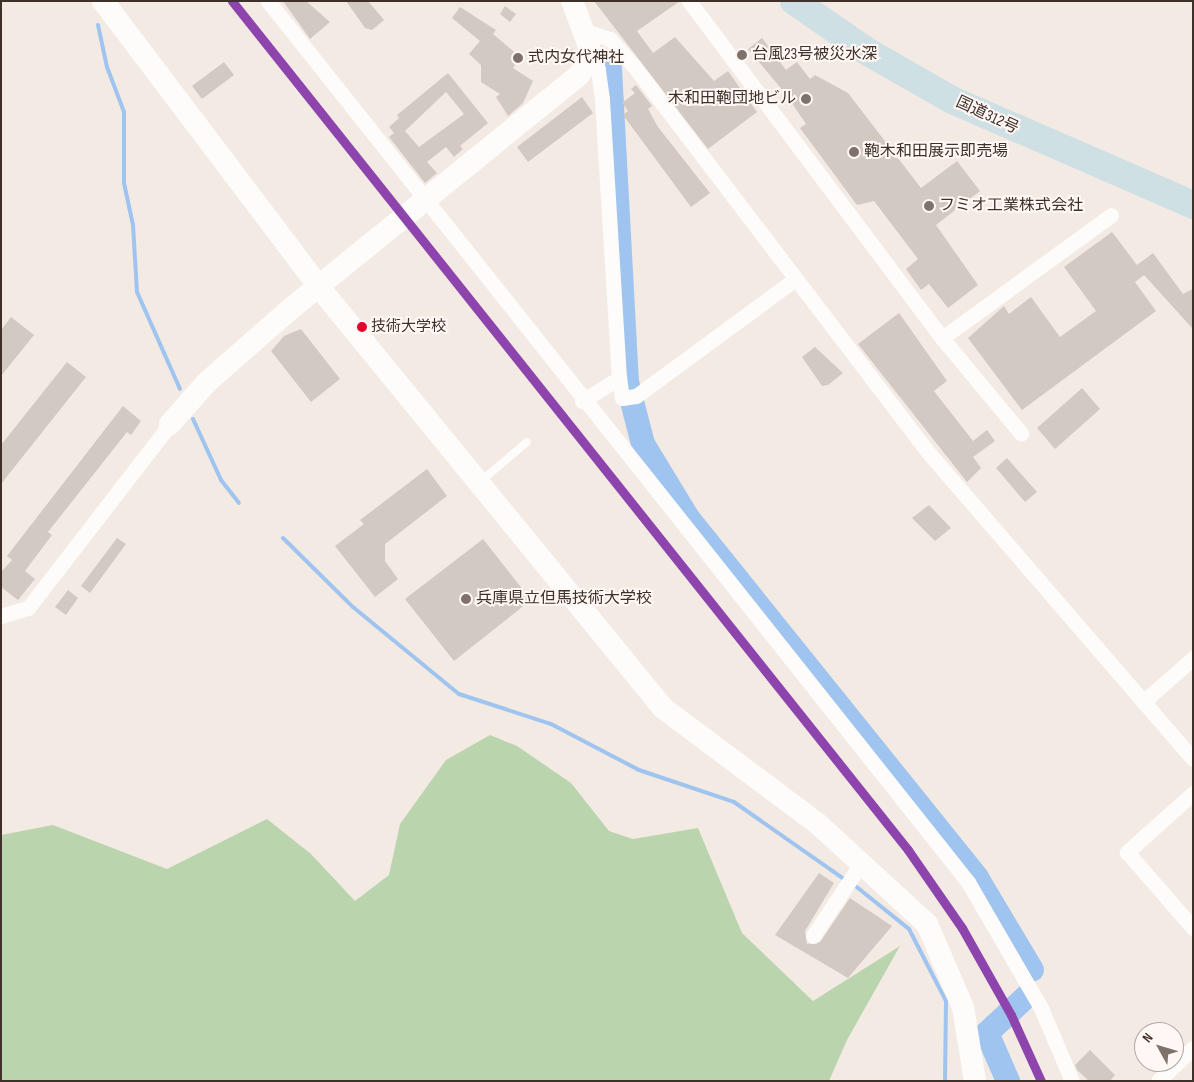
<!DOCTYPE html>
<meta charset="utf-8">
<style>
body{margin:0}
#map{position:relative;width:1194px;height:1082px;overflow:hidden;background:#f4eae4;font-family:"Sofia Sans Condensed","Noto Sans JP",sans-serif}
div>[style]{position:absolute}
.forest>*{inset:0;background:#bad5ae}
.stream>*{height:4px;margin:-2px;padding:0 2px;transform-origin:2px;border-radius:2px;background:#9fc4ef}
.river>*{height:24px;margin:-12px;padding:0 12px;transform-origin:12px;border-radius:12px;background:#9fc4ef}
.building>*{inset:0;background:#d3c9c3}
.lane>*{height:8px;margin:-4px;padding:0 4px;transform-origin:4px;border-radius:4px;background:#fdfcfb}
.street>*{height:15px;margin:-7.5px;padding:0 7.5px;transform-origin:7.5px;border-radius:7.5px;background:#fdfcfb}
.secondary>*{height:22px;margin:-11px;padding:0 11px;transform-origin:11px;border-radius:11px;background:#fdfcfb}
.highway>*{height:28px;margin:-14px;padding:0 14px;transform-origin:14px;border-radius:14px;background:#cfe0e4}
.rail-1>*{height:9px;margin:-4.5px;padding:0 4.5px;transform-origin:4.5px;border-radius:4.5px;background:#8e44ad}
.dots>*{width:14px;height:14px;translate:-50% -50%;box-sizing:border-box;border:2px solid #fff8f4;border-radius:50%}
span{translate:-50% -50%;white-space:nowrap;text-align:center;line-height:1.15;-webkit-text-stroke:4px #fff8f4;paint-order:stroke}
.bus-label{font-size:15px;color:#3e312a}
.left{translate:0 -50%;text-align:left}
.poi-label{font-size:16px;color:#3e312a}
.right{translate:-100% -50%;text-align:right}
.street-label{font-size:16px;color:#3e312a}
.frame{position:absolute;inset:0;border:2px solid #3e312a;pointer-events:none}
.north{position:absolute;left:1134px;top:1022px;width:50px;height:50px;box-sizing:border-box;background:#fff8f4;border:1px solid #b2a8a3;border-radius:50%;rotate:309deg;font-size:14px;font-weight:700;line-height:20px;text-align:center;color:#3e312a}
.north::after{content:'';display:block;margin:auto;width:18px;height:22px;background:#7e726b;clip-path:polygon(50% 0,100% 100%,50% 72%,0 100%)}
</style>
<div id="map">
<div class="forest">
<div style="clip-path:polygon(490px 735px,517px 746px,571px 783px,609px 831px,633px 839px,698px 828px,742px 933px,813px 1001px,900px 946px,847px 1040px,829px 1081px,1px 1081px,1px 835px,53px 825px,167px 869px,267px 819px,311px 854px,355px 901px,389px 875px,400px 824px,446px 760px)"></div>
</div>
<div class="stream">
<div style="left:98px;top:25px;width:43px;rotate:77.9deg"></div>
<div style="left:107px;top:67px;width:48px;rotate:69.3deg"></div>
<div style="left:124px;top:112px;width:71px;rotate:90deg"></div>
<div style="left:124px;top:183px;width:43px;rotate:77.9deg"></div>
<div style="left:133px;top:225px;width:67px;rotate:86.6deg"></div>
<div style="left:137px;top:292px;width:106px;rotate:66.1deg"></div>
<div style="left:193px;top:419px;width:67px;rotate:65.3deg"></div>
<div style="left:221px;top:480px;width:29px;rotate:52deg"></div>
<div style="left:283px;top:538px;width:98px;rotate:44.6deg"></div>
<div style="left:353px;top:607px;width:137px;rotate:39.4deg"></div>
<div style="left:459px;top:694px;width:97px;rotate:18.1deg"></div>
<div style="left:551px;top:724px;width:99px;rotate:27.6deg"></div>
<div style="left:639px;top:770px;width:100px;rotate:18.6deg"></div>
<div style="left:734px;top:802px;width:138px;rotate:35deg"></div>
<div style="left:853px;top:884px;width:72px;rotate:38.8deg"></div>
<div style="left:909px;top:929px;width:81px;rotate:62.8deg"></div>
<div style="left:946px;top:1001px;width:80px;rotate:90.7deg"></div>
</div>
<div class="river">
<div style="left:610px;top:69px;width:313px;rotate:86.9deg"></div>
<div style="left:627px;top:382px;width:64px;rotate:75.5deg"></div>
<div style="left:643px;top:444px;width:87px;rotate:58.7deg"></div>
<div style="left:688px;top:518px;width:462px;rotate:51.2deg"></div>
<div style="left:977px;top:878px;width:107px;rotate:59.1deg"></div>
<div style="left:1008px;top:1081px;width:52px;rotate:-113.6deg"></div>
<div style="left:987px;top:1033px;width:54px;rotate:-42.8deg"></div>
</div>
<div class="building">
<div style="clip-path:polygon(283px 1px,306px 1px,330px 22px,310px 39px)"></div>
<div style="clip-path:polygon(346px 1px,368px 1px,384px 20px,372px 30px,365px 28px)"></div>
<div style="clip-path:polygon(594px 1px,680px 1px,637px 31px,653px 53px,675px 37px,714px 81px,728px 71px,757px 112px,708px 149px)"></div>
<div style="clip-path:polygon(505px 6px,516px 14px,510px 22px,500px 14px)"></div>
<div style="clip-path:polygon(460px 7px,496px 30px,493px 34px,520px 57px,513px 68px,533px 81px,523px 103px,508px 116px,496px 97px,500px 94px,481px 82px,481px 65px,469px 54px,480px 41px,452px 18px)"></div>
<div style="clip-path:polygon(762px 38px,786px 70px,797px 62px,810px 79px,815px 75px,848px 93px,921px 188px,957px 161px,980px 191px,936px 225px,978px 285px,948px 308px,929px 284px,921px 290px,906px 269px,918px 259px,874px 201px,857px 205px,800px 128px,806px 124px,785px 93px,748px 49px)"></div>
<div style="clip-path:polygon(573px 49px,574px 58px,568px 63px,562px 52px)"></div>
<div style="clip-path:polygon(224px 62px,234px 75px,202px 99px,192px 86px)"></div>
<div style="clip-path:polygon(evenodd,448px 73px,488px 123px,460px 146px,463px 149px,454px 157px,446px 147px,427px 162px,437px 173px,425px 183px,389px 137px,394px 133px,389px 127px,399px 118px,397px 115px,448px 73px,446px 92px,464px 114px,419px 147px,405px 131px,446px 92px)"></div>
<div style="clip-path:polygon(636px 85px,652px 106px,648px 109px,658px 127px,710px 193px,691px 207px,623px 115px,628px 111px,622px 103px,635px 93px,631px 89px)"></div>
<div style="clip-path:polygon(582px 97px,593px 113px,528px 162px,517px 147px)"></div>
<div style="clip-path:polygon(1112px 232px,1137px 265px,1153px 253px,1183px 294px,1193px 289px,1193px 329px,1144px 275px,1135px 282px,1156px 311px,1022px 410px,968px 338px,1004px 306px,1009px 314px,1031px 297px,1060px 337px,1096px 311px,1064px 267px)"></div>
<div style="clip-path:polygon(899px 313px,947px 381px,934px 391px,973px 441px,987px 430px,995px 441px,973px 457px,981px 468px,967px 482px,858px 344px)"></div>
<div style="clip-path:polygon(11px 317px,34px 335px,1px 376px,1px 330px)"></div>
<div style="clip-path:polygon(301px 329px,340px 379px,311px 402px,271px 351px,284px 336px)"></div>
<div style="clip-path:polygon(815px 347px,843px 373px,828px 385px,822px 386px,802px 357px)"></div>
<div style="clip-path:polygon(67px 362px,86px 377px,1px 484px,1px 445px)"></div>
<div style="clip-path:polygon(1082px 388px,1100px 409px,1055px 449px,1037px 428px)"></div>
<div style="clip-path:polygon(123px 406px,141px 421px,131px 435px,127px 432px,48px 532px,52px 535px,25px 571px,35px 579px,18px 600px,1px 587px,1px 572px,12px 560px,7px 556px)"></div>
<div style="clip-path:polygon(1007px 458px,1037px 492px,1025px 502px,996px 468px)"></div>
<div style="clip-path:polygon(427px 469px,447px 496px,385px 544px,385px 561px,398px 579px,375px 597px,335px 546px,364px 524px,360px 520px)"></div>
<div style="clip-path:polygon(929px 505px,951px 528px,935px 541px,912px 518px)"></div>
<div style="clip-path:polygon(117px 538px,126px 544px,90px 593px,81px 586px)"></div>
<div style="clip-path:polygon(483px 539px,531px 600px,454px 661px,405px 599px)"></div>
<div style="clip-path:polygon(68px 590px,78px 598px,66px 615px,55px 607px)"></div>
<div style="clip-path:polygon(819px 873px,834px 883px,805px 931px,807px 944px,820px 942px,850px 898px,892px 926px,848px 978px,775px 935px)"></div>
<div style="clip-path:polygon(1090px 1050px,1115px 1075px,1110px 1081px,1089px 1081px,1077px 1070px,1075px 1065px)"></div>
</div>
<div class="lane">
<div style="left:481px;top:481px;width:60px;rotate:-40.3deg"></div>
</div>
<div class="street">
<div style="left:268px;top:1px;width:1125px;rotate:51.53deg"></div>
<div style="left:968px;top:882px;width:146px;rotate:59.9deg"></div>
<div style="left:1041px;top:1008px;width:79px;rotate:67deg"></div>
<div style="left:689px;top:1px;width:421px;rotate:53.1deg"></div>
<div style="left:942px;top:338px;width:124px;rotate:50.3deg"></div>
<div style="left:585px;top:31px;width:26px;rotate:18deg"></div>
<div style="left:610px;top:39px;width:35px;rotate:49deg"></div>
<div style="left:633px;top:65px;width:485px;rotate:52.7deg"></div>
<div style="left:927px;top:451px;width:407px;rotate:49.2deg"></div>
<div style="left:942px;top:338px;width:209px;rotate:-36deg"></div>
<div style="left:619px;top:378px;width:20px;rotate:81deg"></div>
<div style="left:622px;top:398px;width:14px;rotate:-8deg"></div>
<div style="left:636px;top:396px;width:196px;rotate:-36.3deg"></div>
<div style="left:582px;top:401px;width:44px;rotate:-31.9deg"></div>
<div style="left:619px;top:378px;width:280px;rotate:-93.5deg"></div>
<div style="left:602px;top:99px;width:30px;rotate:-98deg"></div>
<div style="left:598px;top:69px;width:13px;rotate:-148deg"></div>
<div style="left:1px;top:616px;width:28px;rotate:-17deg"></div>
<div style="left:28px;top:608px;width:232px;rotate:-52.3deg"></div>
<div style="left:1143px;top:702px;width:67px;rotate:-41.3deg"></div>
<div style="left:1193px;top:793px;width:89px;rotate:138.2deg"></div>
<div style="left:1127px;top:852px;width:101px;rotate:49deg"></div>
<div style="left:813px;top:936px;width:89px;rotate:-56.5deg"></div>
<div style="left:1158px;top:1081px;width:48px;rotate:-43.3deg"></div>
</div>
<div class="secondary">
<div style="left:103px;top:1px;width:358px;rotate:52.9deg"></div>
<div style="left:319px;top:287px;width:544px;rotate:50.75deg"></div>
<div style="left:663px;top:708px;width:194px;rotate:36.8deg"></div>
<div style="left:818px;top:824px;width:148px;rotate:42.5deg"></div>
<div style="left:927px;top:924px;width:90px;rotate:66.6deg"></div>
<div style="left:963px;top:1007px;width:75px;rotate:80.8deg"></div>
<div style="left:170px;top:424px;width:55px;rotate:-48.7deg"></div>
<div style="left:206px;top:383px;width:117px;rotate:-41.2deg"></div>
<div style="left:294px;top:306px;width:367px;rotate:-39deg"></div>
<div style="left:579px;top:75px;width:15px;rotate:-58deg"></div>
<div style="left:587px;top:62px;width:16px;rotate:-83deg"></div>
<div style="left:589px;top:46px;width:48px;rotate:-110.7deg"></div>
</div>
<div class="highway">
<div style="left:794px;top:1px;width:90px;rotate:34.6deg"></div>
<div style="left:868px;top:52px;width:97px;rotate:29.7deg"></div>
<div style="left:952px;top:100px;width:263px;rotate:23.5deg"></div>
</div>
<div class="rail-1">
<div style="left:232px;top:1px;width:1085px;rotate:51.47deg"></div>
<div style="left:908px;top:850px;width:95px;rotate:55.3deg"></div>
<div style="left:962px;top:928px;width:100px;rotate:60.6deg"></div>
<div style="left:1011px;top:1015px;width:72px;rotate:65.6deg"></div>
</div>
<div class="dots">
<div style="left:742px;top:55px;background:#7e726b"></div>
<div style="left:518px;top:58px;background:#7e726b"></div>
<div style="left:806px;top:99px;background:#7e726b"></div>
<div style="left:854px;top:152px;background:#7e726b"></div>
<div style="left:929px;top:206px;background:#7e726b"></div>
<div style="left:362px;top:327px;background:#e4002b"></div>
<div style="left:466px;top:599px;background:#7e726b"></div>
</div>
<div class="bus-label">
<span class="left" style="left:371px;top:327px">技術大学校</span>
</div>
<div class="poi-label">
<span class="left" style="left:752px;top:55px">台風23号被災水深</span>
<span class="left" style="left:528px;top:58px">式内女代神社</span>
<span class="right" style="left:796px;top:99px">木和田鞄団地ビル</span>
<span class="left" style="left:864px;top:152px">鞄木和田展示即売場</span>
<span class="left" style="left:939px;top:206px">フミオ工業株式会社</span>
<span class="left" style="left:476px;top:599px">兵庫県立但馬技術大学校</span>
</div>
<div class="street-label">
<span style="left:987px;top:116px;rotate:25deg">国道312号</span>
</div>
<div class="frame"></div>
<div class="north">N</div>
</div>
